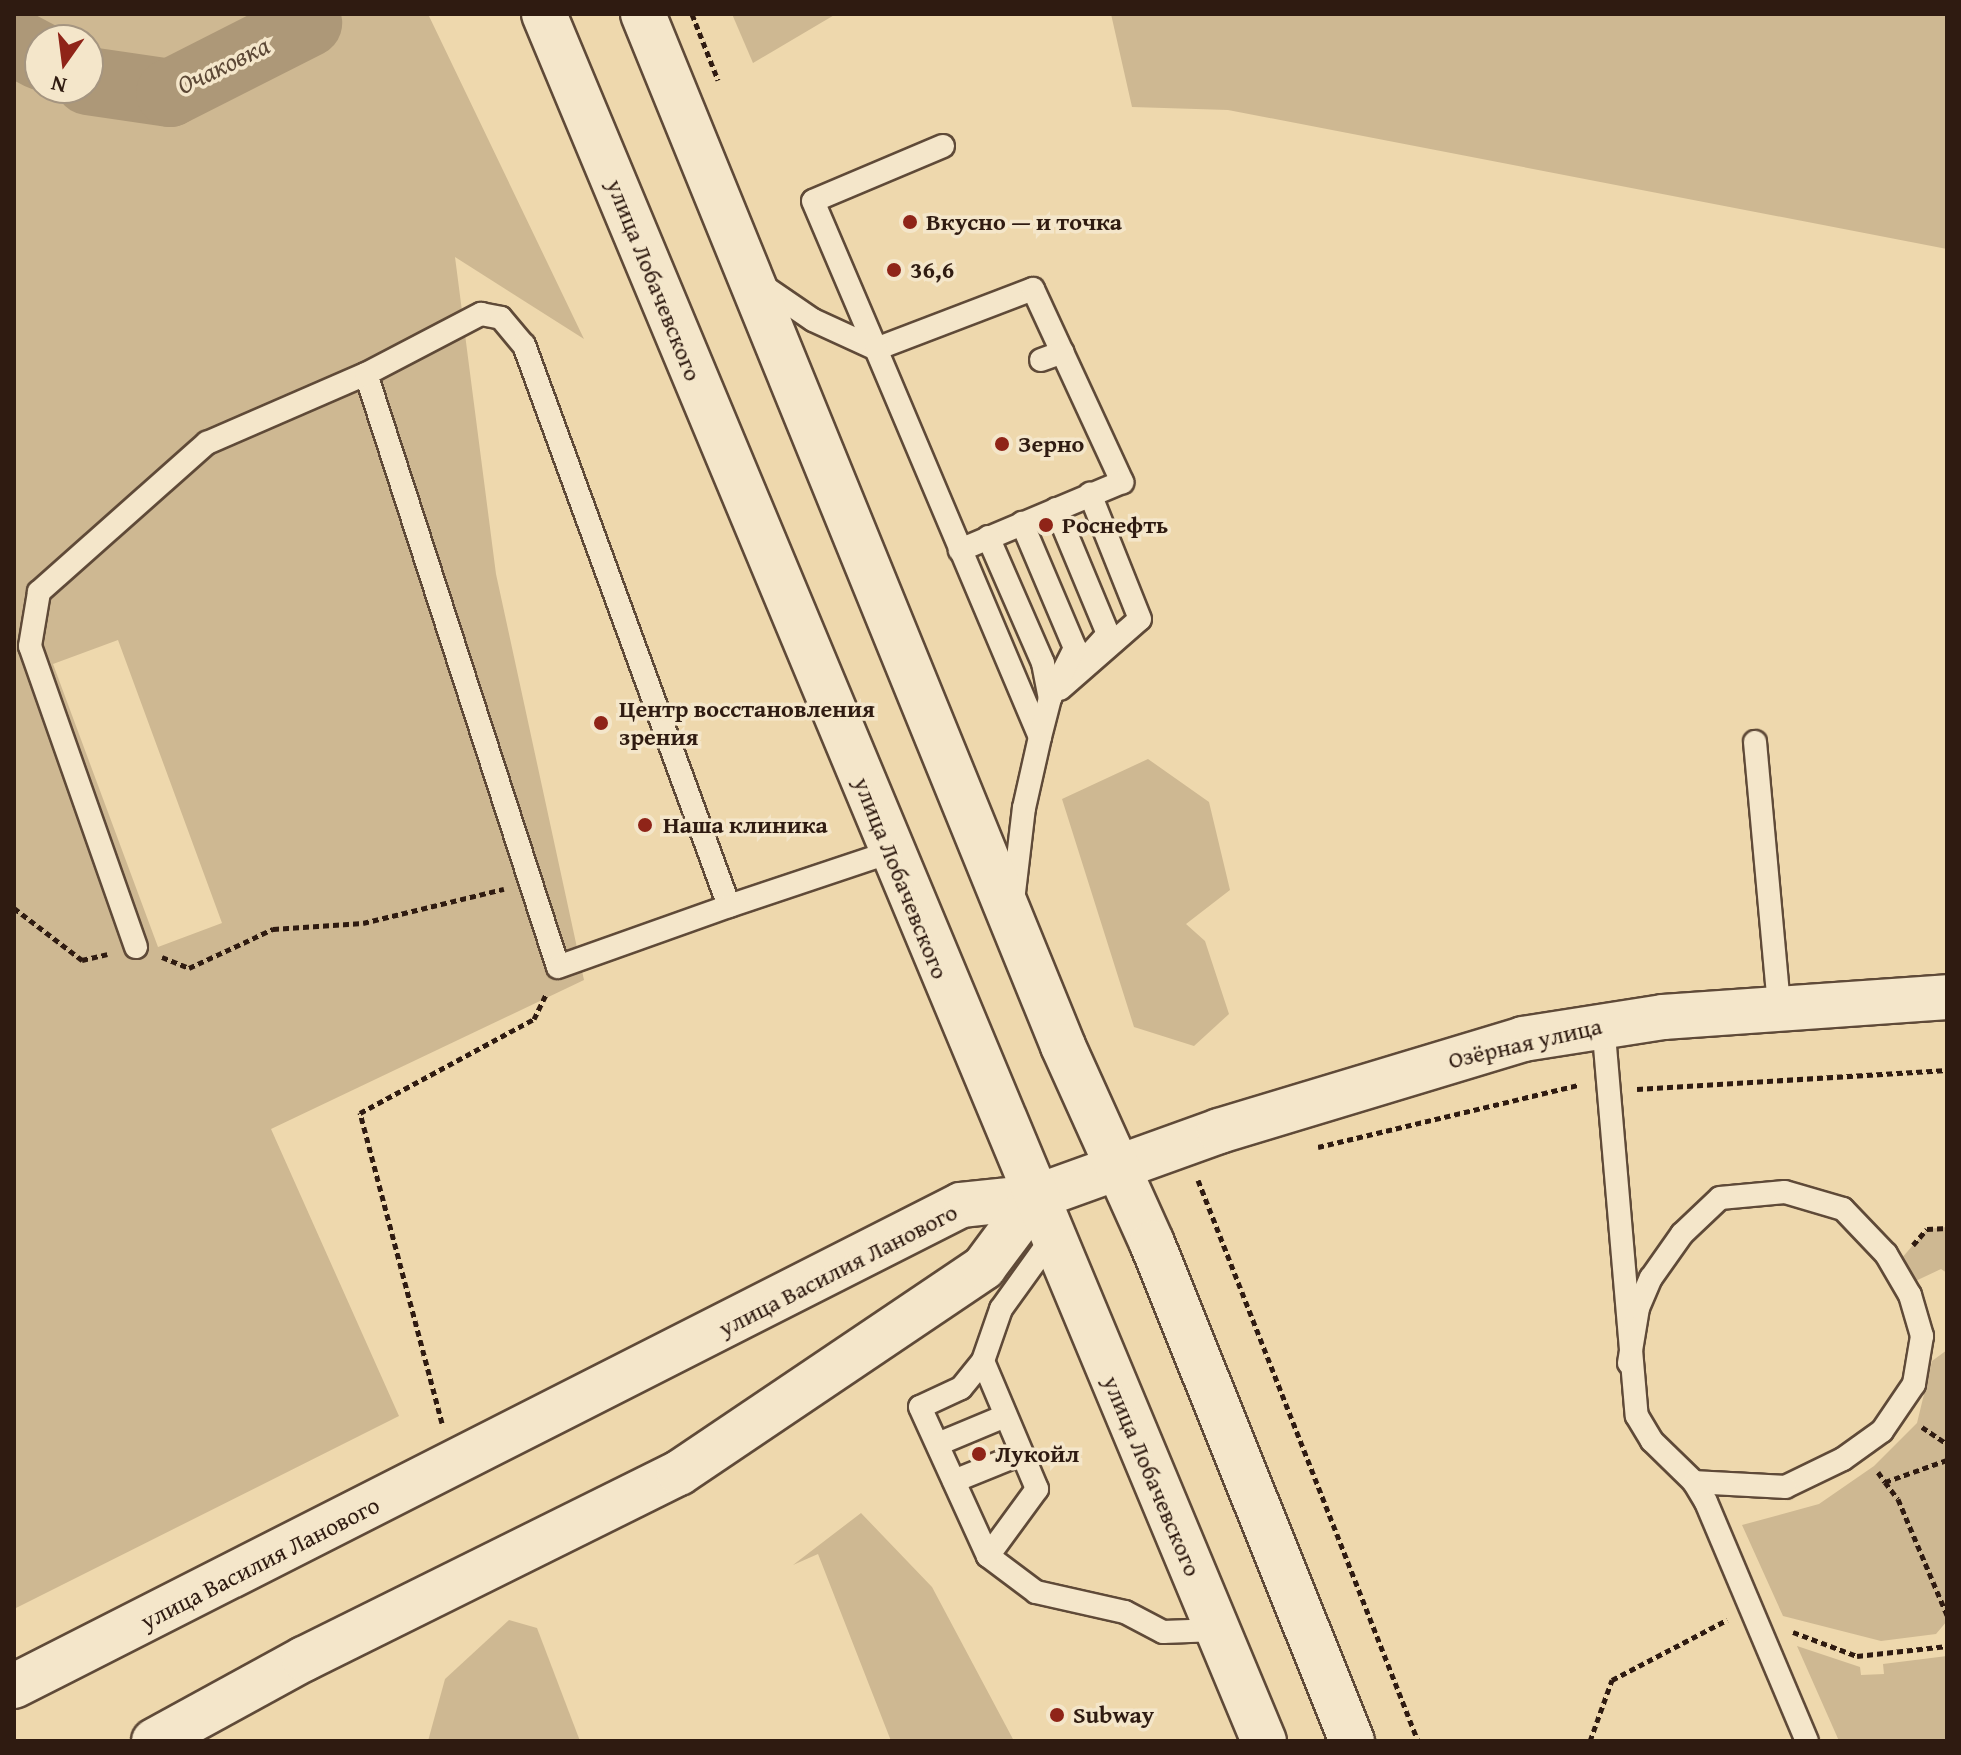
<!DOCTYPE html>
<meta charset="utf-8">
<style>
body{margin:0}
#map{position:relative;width:1961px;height:1755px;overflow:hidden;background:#eed8ad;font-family:"Gentium Book Plus",serif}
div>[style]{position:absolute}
.green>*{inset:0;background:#ceb892}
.river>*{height:68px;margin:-34px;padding:0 34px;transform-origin:34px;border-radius:34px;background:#ad9878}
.path>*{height:5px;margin-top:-2.5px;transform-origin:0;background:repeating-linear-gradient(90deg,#2f1b11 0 6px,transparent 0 10px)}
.roads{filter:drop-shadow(2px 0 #5f4a38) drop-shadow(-2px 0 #5f4a38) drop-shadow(0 2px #5f4a38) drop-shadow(0 -2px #5f4a38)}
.service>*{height:22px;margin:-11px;padding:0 11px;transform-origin:11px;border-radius:11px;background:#f4e6ca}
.tertiary>*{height:44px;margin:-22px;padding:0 22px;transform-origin:22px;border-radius:22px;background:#f4e6ca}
.secondary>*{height:44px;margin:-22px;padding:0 22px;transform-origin:22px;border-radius:22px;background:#f4e6ca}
.dots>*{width:22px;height:22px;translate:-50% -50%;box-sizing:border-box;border:4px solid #f4e6ca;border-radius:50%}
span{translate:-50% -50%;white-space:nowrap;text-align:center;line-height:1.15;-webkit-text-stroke:7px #f4e6ca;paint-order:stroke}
.poi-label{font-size:24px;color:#2f1b11;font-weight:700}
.left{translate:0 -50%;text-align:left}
.street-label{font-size:24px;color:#2f1b11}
.water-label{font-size:26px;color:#5b4735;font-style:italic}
.frame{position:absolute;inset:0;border:16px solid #2f1b11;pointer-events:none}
.north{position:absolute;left:24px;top:24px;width:80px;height:80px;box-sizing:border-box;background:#f4e6ca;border:2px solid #a59580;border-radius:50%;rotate:194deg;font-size:22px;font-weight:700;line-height:32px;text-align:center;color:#2f1b11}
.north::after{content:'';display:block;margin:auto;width:28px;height:36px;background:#8f2418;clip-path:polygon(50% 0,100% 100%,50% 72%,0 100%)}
</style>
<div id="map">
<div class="green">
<div style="clip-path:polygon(evenodd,14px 14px,428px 14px,584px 339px,455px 257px,496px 574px,584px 980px,271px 1129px,399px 1416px,14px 1609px,14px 14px,40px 40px,88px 40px,88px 88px,40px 88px,40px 40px,14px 14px,118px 640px,222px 923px,158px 947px,53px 664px,118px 640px)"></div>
<div style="clip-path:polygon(732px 14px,836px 14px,753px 63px)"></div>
<div style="clip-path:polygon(1111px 14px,1947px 14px,1947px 249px,1228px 110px,1132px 107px)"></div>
<div style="clip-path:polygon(1148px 759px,1209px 802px,1230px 890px,1186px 924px,1205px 941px,1229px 1014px,1194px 1046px,1134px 1027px,1062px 799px)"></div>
<div style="clip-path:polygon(1947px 1227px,1947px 1273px,1941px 1269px,1905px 1286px,1894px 1267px,1927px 1229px)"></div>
<div style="clip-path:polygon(1947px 1350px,1947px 1621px,1936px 1634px,1881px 1641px,1783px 1616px,1742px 1525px,1819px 1504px,1874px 1466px,1917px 1423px,1932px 1361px)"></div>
<div style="clip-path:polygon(861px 1513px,932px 1587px,1014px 1741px,891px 1741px,818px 1554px,793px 1565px)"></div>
<div style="clip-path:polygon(509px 1620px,537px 1628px,580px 1741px,428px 1741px,445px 1679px)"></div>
<div style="clip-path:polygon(1797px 1646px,1860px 1667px,1861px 1675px,1884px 1674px,1883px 1664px,1947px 1656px,1947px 1741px,1839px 1741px)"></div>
</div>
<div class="river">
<div style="left:14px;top:42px;width:30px;rotate:28deg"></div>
<div style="left:88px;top:81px;width:83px;rotate:8.3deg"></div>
<div style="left:170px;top:93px;width:155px;rotate:-26.9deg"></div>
</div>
<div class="path">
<div style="left:692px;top:14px;width:71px;rotate:68.5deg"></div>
<div style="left:14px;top:908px;width:86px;rotate:37.4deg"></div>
<div style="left:82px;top:960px;width:26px;rotate:-13deg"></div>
<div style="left:162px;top:957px;width:29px;rotate:22deg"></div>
<div style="left:189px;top:968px;width:93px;rotate:-24.9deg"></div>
<div style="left:273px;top:929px;width:90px;rotate:-3.8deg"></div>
<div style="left:363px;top:923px;width:145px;rotate:-13.6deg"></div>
<div style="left:1637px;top:1089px;width:311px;rotate:-3.5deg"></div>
<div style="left:1318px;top:1147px;width:268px;rotate:-13.4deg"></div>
<div style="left:1198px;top:1180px;width:603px;rotate:68.59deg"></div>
<div style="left:1913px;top:1245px;width:21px;rotate:-49deg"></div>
<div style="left:1927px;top:1229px;width:20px;rotate:-3deg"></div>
<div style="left:442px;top:1423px;width:321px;rotate:-104.8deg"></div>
<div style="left:360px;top:1113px;width:198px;rotate:-28.4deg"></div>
<div style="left:534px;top:1019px;width:28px;rotate:-64deg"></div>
<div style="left:1922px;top:1427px;width:30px;rotate:34deg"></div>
<div style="left:1878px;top:1472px;width:12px;rotate:55deg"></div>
<div style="left:1885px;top:1482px;width:66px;rotate:-19.5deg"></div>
<div style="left:1885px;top:1482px;width:21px;rotate:53deg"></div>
<div style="left:1898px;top:1499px;width:126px;rotate:67.1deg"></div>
<div style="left:1793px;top:1632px;width:68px;rotate:20.6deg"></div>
<div style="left:1857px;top:1656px;width:91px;rotate:-6.3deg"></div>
<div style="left:1590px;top:1741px;width:65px;rotate:-70.2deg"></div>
<div style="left:1612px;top:1680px;width:130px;rotate:-27.6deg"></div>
</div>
<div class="roads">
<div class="service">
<div style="left:943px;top:146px;width:141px;rotate:157.1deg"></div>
<div style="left:813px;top:201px;width:161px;rotate:66.9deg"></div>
<div style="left:876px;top:349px;width:168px;rotate:-20.9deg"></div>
<div style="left:1033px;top:289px;width:213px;rotate:65.2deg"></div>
<div style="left:1122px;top:482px;width:176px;rotate:157.2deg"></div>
<div style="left:759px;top:283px;width:65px;rotate:34.4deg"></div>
<div style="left:813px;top:320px;width:69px;rotate:24.7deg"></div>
<div style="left:876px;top:349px;width:421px;rotate:67.1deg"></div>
<div style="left:1041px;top:360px;width:23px;rotate:-20deg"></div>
<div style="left:366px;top:374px;width:623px;rotate:72.06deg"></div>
<div style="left:558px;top:967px;width:182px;rotate:-19.6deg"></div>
<div style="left:1056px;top:509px;width:135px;rotate:67.4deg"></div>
<div style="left:1108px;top:634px;width:25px;rotate:132deg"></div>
<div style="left:988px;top:537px;width:137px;rotate:66.4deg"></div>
<div style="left:1043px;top:663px;width:36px;rotate:79deg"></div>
<div style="left:1060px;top:689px;width:106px;rotate:-41.2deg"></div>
<div style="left:1140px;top:619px;width:135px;rotate:-111.8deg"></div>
<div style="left:1755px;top:742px;width:267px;rotate:84.8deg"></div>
<div style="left:1013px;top:901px;width:94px;rotate:-83.3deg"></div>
<div style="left:1024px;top:808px;width:73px;rotate:-77.3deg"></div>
<div style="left:1040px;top:737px;width:40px;rotate:-75.6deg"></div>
<div style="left:1050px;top:698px;width:56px;rotate:-63.4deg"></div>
<div style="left:1075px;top:648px;width:136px;rotate:-113deg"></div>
<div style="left:136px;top:947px;width:319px;rotate:-109.4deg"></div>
<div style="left:30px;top:646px;width:55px;rotate:-80.5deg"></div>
<div style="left:39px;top:592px;width:225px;rotate:-41.6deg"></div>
<div style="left:207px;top:443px;width:173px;rotate:-23.5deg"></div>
<div style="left:366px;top:374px;width:130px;rotate:-27.6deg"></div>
<div style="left:481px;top:314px;width:20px;rotate:11deg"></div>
<div style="left:501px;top:318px;width:35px;rotate:50deg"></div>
<div style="left:524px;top:345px;width:597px;rotate:69.93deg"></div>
<div style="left:729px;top:906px;width:170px;rotate:-18.5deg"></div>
<div style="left:1603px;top:1023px;width:394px;rotate:85.1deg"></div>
<div style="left:1637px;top:1416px;width:29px;rotate:59deg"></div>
<div style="left:1652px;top:1441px;width:59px;rotate:44.3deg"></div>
<div style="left:1694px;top:1482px;width:23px;rotate:59deg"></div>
<div style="left:1706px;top:1502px;width:259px;rotate:67.1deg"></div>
<div style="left:1052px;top:1238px;width:87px;rotate:125.7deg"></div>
<div style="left:1001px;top:1309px;width:55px;rotate:109.1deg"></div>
<div style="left:983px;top:1361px;width:139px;rotate:67.1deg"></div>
<div style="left:1037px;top:1489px;width:83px;rotate:126.2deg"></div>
<div style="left:988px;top:1556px;width:60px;rotate:36.9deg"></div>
<div style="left:1036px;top:1592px;width:91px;rotate:12.7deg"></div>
<div style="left:1125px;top:1612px;width:43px;rotate:27.8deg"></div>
<div style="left:1163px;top:1632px;width:54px;rotate:-2.1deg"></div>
<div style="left:983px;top:1361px;width:35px;rotate:129deg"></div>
<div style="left:961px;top:1388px;width:45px;rotate:155.1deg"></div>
<div style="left:920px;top:1407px;width:164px;rotate:65.5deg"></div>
<div style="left:1629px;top:1363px;width:56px;rotate:-80.7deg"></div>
<div style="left:1638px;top:1308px;width:33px;rotate:-67deg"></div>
<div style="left:1651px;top:1278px;width:54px;rotate:-54.8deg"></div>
<div style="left:1682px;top:1234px;width:52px;rotate:-43.5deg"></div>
<div style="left:1720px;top:1198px;width:65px;rotate:-5.3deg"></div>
<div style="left:1785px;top:1192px;width:60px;rotate:16.3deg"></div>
<div style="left:1843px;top:1209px;width:62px;rotate:46.3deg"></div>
<div style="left:1886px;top:1254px;width:48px;rotate:59.7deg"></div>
<div style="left:1910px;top:1295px;width:43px;rotate:73.7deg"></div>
<div style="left:1922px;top:1336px;width:49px;rotate:99.5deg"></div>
<div style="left:1914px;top:1384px;width:57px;rotate:124.2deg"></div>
<div style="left:1882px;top:1431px;width:48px;rotate:144.3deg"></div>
<div style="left:1843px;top:1459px;width:64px;rotate:154.2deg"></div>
<div style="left:1785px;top:1487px;width:91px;rotate:-176.9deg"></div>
<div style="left:938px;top:1444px;width:73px;rotate:-22.7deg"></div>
<div style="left:954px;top:1481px;width:72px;rotate:-21.9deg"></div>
</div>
<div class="tertiary">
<div style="left:14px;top:1686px;width:1062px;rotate:-26.93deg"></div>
<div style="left:961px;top:1205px;width:75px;rotate:-6.1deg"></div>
<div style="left:1036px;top:1197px;width:195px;rotate:-19.8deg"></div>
<div style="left:1219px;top:1131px;width:318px;rotate:-16.8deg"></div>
<div style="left:1523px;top:1039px;width:142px;rotate:-8.9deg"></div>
<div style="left:1663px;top:1017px;width:285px;rotate:-4deg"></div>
<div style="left:154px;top:1741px;width:171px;rotate:-28.7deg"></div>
<div style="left:304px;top:1659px;width:419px;rotate:-26.4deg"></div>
<div style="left:679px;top:1473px;width:368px;rotate:-34deg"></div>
<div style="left:984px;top:1267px;width:87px;rotate:-53.4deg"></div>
</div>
<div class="secondary">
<div style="left:544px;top:14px;width:1871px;rotate:67.37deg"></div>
<div style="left:643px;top:14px;width:1114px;rotate:67.85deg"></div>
<div style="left:1063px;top:1046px;width:216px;rotate:65.7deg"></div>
<div style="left:1152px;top:1243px;width:537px;rotate:68.12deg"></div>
</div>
</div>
<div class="dots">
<div style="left:910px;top:222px;background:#8f2418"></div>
<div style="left:894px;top:270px;background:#8f2418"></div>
<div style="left:1002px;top:444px;background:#8f2418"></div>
<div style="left:1046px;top:525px;background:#8f2418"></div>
<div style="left:601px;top:723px;background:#8f2418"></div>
<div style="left:645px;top:825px;background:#8f2418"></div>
<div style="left:979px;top:1454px;background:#8f2418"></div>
<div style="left:1057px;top:1715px;background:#8f2418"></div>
</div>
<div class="poi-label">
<span class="left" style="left:926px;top:222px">Вкусно — и точка</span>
<span class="left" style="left:910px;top:270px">36,6</span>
<span class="left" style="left:1018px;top:444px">Зерно</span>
<span class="left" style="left:1062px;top:525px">Роснефть</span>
<span class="left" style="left:619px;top:723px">Центр восстановления<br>зрения</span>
<span class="left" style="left:663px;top:825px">Наша клиника</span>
<span class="left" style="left:995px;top:1454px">Лукойл</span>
<span class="left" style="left:1073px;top:1715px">Subway</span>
</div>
<div class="street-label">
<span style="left:654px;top:280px;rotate:68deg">улица Лобачевского</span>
<span style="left:901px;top:878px;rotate:68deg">улица Лобачевского</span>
<span style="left:1525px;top:1043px;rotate:-13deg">Озёрная улица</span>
<span style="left:838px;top:1270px;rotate:-27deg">улица Василия Ланового</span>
<span style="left:1152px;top:1476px;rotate:67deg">улица Лобачевского</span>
<span style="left:260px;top:1563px;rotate:-27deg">улица Василия Ланового</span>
</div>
<div class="water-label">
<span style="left:223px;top:65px;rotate:-26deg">Очаковка</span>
</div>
<div class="frame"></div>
<div class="north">N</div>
</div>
